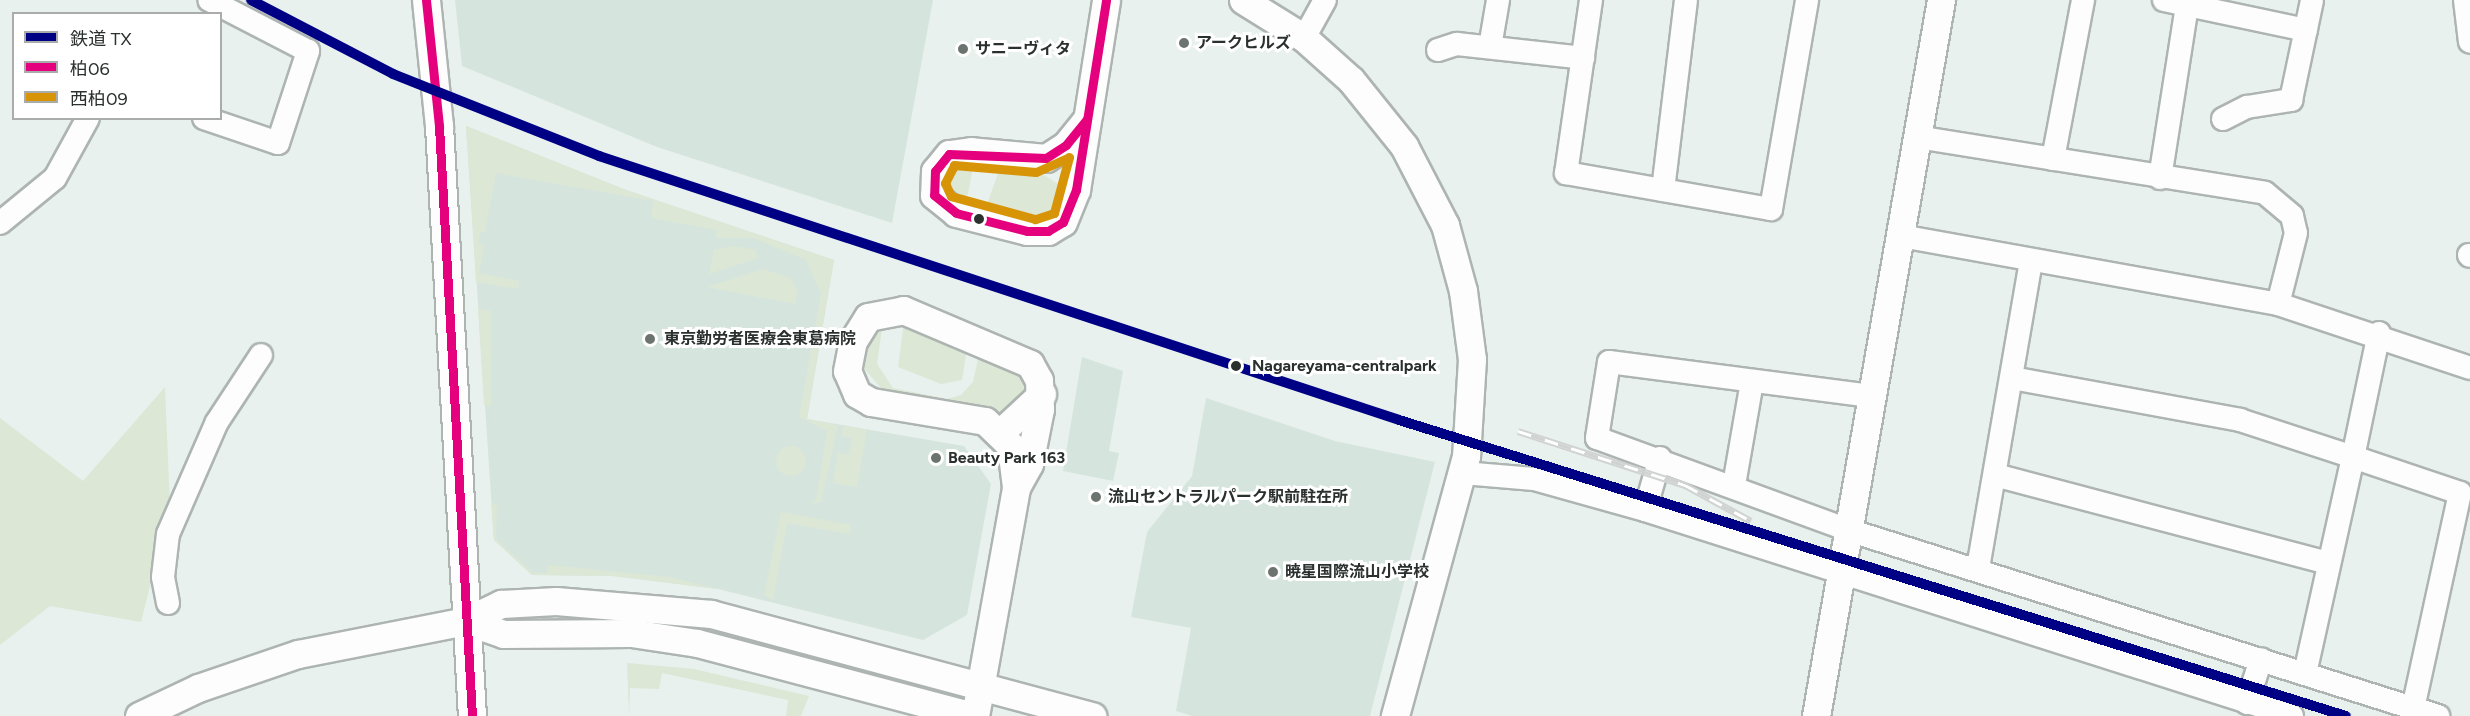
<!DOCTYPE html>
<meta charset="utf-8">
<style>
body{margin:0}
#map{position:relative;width:2470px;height:716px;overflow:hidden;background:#e8f1ed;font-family:Figtree,"Noto Sans JP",sans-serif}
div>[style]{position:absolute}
.built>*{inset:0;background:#d5e5de}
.green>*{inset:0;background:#dce7d5}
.round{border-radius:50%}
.roads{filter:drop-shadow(2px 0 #adb4b1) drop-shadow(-2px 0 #adb4b1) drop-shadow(0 2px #adb4b1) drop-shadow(0 -2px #adb4b1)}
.minor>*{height:22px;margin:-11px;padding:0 11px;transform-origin:11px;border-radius:11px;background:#fcfdfc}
.tertiary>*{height:27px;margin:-13.5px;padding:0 13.5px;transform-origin:13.5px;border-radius:13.5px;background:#fcfdfc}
.rail>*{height:7px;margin-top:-3.5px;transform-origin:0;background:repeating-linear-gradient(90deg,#fff 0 14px,#d0d3d2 0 28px);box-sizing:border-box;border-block:2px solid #d0d3d2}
.bus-1>*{height:9px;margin:-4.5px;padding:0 4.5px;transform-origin:4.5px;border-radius:4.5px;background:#e5007d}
.bus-2>*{height:9px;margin:-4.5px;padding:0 4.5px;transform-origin:4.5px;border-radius:4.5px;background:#d89407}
.rail-1>*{height:10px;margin:-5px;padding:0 5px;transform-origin:5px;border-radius:5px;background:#000084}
.dots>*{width:16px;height:16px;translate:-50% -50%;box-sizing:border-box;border:3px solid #fff;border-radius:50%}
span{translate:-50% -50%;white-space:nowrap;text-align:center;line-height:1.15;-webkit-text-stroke:6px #fff;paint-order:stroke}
.poi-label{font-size:16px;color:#2a302d;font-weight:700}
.left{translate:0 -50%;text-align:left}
.stop-label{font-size:16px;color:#2a302d;font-weight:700}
.legend{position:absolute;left:12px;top:12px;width:210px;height:108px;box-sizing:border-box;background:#fff;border:2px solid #aaacab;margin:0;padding:8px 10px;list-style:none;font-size:18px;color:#2a302d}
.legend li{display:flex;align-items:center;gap:12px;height:30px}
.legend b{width:30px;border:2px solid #aaacab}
</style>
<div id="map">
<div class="built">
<div style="clip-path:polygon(455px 0,933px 0,892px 223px,657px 147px,462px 66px)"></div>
<div style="clip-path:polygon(466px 126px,626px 190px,834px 260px,807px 419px,964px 446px,991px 484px,967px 615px,923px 640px,718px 589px,613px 576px,532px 575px,494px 540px)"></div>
<div style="clip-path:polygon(1082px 357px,1123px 371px,1109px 451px,1119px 453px,1113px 481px,1063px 471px)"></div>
<div style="clip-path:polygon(1206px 398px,1335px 441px,1435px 462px,1370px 716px,1192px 716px,1176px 711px,1191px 628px,1131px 617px,1147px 532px,1192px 476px)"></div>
</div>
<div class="green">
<div style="clip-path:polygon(466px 126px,626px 190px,834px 260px,807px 419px,838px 425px,821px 502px,809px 505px,816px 500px,827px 431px,799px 417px,821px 293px,806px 260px,753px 238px,716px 238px,717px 230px,651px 218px,653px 201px,496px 173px,485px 233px,480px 232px,478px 243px,484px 245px,479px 273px,519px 281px,518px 289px,476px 282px)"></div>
<div style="clip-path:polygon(974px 162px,968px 194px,962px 204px,946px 189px,948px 175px)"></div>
<div style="clip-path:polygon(1001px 165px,1039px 172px,1066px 189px,1056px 211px,1020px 218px,985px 210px)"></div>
<div style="clip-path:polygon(734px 246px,755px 250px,758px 258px,709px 274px,714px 250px)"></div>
<div style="clip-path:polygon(763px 269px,790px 278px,797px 289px,796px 304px,707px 287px)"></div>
<div style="clip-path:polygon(478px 309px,491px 311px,491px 407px,484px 405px)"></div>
<div style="clip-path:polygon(909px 323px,967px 349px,962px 380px,941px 384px,898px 367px,903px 329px)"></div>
<div style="clip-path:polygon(882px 329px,877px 364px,893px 388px,947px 399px,961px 395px,973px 382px,980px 350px,1018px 371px,1028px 392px,1008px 415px,886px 394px,863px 367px,867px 346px)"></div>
<div style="clip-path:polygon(165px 387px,170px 506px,141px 622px,50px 606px,0 645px,0 418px,83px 481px)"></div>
<div style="clip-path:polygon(843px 425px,867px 430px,857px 487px,833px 483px,838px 453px,849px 455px,852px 438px,841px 436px)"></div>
<div class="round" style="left:776px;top:446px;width:30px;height:30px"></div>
<div style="clip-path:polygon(491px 503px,497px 504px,496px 539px,533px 573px,547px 573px,548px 565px,670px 577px,718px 589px,613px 576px,532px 575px,494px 540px)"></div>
<div style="clip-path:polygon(781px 512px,851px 525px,849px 534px,787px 523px,773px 600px,764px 595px)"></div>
<div style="clip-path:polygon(627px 663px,694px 669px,809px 696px,801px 716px,786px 716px,788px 700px,662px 673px,659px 689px,630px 688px,629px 716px)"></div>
</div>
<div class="roads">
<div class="minor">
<div style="left:1591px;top:0;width:175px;rotate:98.2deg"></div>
<div style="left:1566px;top:173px;width:208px;rotate:10deg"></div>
<div style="left:1771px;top:209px;width:212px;rotate:-80.2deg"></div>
<div style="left:2164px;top:0;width:145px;rotate:11.9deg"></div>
<div style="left:2465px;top:0;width:42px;rotate:83.2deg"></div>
<div style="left:1304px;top:38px;width:43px;rotate:-61.1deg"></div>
<div style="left:1490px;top:47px;width:48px;rotate:-80.3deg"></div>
<div style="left:1438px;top:50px;width:20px;rotate:-18deg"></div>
<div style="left:1457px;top:44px;width:127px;rotate:6.3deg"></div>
<div style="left:204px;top:118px;width:78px;rotate:18.7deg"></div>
<div style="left:278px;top:143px;width:97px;rotate:-71.9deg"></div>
<div style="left:308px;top:51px;width:111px;rotate:-152.7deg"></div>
<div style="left:2223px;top:119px;width:27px;rotate:-27deg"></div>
<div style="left:2247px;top:107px;width:45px;rotate:-9deg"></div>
<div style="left:2291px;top:100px;width:102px;rotate:-78.1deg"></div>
<div style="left:1917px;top:137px;width:352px;rotate:9.1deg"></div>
<div style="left:2265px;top:193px;width:35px;rotate:40deg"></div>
<div style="left:2292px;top:216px;width:17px;rotate:77deg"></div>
<div style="left:2296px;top:233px;width:73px;rotate:104.2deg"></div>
<div style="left:2053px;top:159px;width:162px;rotate:-79.3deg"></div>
<div style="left:2160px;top:178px;width:175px;rotate:-81.1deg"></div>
<div style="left:1663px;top:190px;width:191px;rotate:-83.1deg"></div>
<div style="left:0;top:223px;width:71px;rotate:-39.3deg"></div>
<div style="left:55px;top:178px;width:68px;rotate:-61.2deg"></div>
<div style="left:1901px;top:236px;width:383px;rotate:10.2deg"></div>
<div style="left:2278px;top:304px;width:202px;rotate:18.4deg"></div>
<div style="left:2469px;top:255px;width:1px;rotate:45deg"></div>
<div style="left:2379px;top:333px;width:127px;rotate:101.8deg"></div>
<div style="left:2353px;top:457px;width:113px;rotate:18.6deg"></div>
<div style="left:2460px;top:493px;width:220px;rotate:102.3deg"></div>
<div style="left:2012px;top:378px;width:232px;rotate:10.4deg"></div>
<div style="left:2240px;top:420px;width:119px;rotate:18.1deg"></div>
<div style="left:2353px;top:457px;width:221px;rotate:102.5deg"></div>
<div style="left:1871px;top:396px;width:264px;rotate:-172.6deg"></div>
<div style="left:1609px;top:362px;width:77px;rotate:99deg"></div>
<div style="left:1597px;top:438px;width:267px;rotate:20.1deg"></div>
<div style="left:1848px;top:530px;width:619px;rotate:17.5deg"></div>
<div style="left:1463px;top:473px;width:71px;rotate:4.8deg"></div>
<div style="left:1534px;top:479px;width:115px;rotate:15.6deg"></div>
<div style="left:1645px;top:510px;width:679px;rotate:17.66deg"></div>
<div style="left:1995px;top:475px;width:345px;rotate:14.8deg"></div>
<div style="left:1734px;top:485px;width:105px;rotate:-80.1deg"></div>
<div style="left:1645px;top:510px;width:54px;rotate:-73.9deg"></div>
<div style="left:1978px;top:568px;width:312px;rotate:-80.2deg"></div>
<div style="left:168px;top:603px;width:26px;rotate:-101deg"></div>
<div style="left:163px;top:577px;width:43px;rotate:-83.4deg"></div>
<div style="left:168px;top:534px;width:122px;rotate:-66.4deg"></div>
<div style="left:217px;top:422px;width:80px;rotate:-56.7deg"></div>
<div style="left:2247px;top:703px;width:46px;rotate:-72.3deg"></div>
</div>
<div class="tertiary">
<div style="left:426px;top:0;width:127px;rotate:84.1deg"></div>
<div style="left:439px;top:126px;width:591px;rotate:86.8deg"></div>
<div style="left:1243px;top:0;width:72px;rotate:31.9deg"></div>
<div style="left:1304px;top:38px;width:63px;rotate:41.8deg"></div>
<div style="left:1351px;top:80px;width:85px;rotate:51.2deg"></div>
<div style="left:1404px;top:146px;width:89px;rotate:62.6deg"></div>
<div style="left:1445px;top:225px;width:68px;rotate:74.7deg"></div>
<div style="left:1463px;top:291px;width:69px;rotate:82.5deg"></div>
<div style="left:1472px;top:359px;width:97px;rotate:93.5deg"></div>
<div style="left:1466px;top:456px;width:270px;rotate:105.3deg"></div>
<div style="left:1087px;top:119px;width:33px;rotate:129deg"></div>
<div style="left:1066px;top:145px;width:24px;rotate:147deg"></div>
<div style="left:1046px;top:158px;width:75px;rotate:-174.7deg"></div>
<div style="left:971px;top:151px;width:22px;rotate:172deg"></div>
<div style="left:949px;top:154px;width:22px;rotate:129deg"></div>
<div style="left:935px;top:171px;width:24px;rotate:92deg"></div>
<div style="left:934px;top:195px;width:28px;rotate:39deg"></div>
<div style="left:956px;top:213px;width:73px;rotate:14.2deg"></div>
<div style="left:1027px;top:231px;width:21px"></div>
<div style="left:1048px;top:231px;width:17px;rotate:-31deg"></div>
<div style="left:1063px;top:222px;width:35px;rotate:-68deg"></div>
<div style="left:1076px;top:190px;width:192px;rotate:-81deg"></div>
<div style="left:1001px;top:432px;width:56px;rotate:-42.8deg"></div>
<div style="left:466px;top:621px;width:39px;rotate:19deg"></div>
<div style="left:503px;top:634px;width:128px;rotate:-0.4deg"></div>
<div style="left:631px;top:633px;width:67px;rotate:8.6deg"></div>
<div style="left:697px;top:643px;width:286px;rotate:14.8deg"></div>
<div style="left:139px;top:716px;width:65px;rotate:-25.4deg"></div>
<div style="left:198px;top:688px;width:106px;rotate:-18.8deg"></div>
<div style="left:298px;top:654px;width:171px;rotate:-11.1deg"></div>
<div style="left:466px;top:621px;width:39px;rotate:-26deg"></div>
<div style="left:501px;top:604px;width:55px;rotate:-3.1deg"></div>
<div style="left:556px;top:601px;width:156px;rotate:4.8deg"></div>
<div style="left:711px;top:614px;width:395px;rotate:15deg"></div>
<div style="left:975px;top:716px;width:233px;rotate:-79.8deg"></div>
<div style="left:1016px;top:487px;width:41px;rotate:-97deg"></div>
<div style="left:1011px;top:446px;width:36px;rotate:-136deg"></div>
<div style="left:985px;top:421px;width:116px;rotate:-170.5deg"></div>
<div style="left:871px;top:402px;width:16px;rotate:-150deg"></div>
<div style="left:857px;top:394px;width:25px;rotate:-113deg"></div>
<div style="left:847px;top:371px;width:31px;rotate:-79deg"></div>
<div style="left:853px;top:341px;width:28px;rotate:-58deg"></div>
<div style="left:868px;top:317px;width:36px;rotate:-11deg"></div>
<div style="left:903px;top:310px;width:138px;rotate:23deg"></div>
<div style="left:1030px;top:364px;width:18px;rotate:61deg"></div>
<div style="left:1039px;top:380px;width:29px;rotate:88deg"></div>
<div style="left:1040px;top:409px;width:56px;rotate:101.3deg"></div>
<div style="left:1029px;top:464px;width:26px;rotate:119deg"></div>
<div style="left:1816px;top:716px;width:727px;rotate:-80.1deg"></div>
</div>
</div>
<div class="rail">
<div style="left:1518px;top:431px;width:176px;rotate:17.9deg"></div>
<div style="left:1685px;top:485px;width:75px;rotate:28.6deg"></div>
</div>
<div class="bus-1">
<div style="left:426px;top:0;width:127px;rotate:84.1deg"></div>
<div style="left:439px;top:126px;width:591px;rotate:86.8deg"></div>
<div style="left:1087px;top:119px;width:33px;rotate:129deg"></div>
<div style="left:1066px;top:145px;width:24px;rotate:147deg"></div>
<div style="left:1046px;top:158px;width:97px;rotate:-177.6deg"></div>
<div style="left:949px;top:154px;width:22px;rotate:129deg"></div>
<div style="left:935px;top:171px;width:24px;rotate:92deg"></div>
<div style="left:934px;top:195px;width:28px;rotate:39deg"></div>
<div style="left:956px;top:213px;width:73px;rotate:14.2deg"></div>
<div style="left:1027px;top:231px;width:21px"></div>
<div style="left:1048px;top:231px;width:17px;rotate:-31deg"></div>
<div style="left:1063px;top:222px;width:35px;rotate:-68deg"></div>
<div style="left:1076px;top:190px;width:192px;rotate:-81deg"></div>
</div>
<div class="bus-2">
<div style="left:1069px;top:157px;width:58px;rotate:105deg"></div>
<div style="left:1054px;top:213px;width:20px;rotate:162deg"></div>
<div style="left:1035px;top:219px;width:87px;rotate:-164.7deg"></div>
<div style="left:951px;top:196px;width:14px;rotate:-115deg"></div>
<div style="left:945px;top:183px;width:20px;rotate:-63deg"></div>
<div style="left:954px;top:165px;width:82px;rotate:4.9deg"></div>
<div style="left:1036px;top:172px;width:36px;rotate:-24deg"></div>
</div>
<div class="rail-1">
<div style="left:251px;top:0;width:160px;rotate:27.5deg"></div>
<div style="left:393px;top:74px;width:222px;rotate:21.7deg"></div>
<div style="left:599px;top:156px;width:842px;rotate:18.26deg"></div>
<div style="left:1399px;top:420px;width:992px;rotate:17.36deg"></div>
</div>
<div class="dots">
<div style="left:1184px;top:43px;background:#6c7470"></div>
<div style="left:963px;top:49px;background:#6c7470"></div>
<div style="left:979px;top:219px;background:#2a302d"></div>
<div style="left:650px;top:339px;background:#6c7470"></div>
<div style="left:1236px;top:366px;background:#2a302d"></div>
<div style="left:936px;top:458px;background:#6c7470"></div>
<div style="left:1096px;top:497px;background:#6c7470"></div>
<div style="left:1273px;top:572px;background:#6c7470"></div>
</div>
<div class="poi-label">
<span class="left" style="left:1196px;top:43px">アークヒルズ</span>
<span class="left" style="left:975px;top:49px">サニーヴィタ</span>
<span class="left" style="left:664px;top:339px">東京勤労者医療会東葛病院</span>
<span class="left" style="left:948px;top:458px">Beauty Park 163</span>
<span class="left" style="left:1108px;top:497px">流山セントラルパーク駅前駐在所</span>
<span class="left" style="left:1285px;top:572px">暁星国際流山小学校</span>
</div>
<div class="stop-label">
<span class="left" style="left:1252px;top:366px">Nagareyama-centralpark</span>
</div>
<ul class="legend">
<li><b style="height:8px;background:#000084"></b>鉄道 TX</li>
<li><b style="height:8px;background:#e5007d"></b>柏06</li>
<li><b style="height:8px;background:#d89407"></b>西柏09</li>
</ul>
</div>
